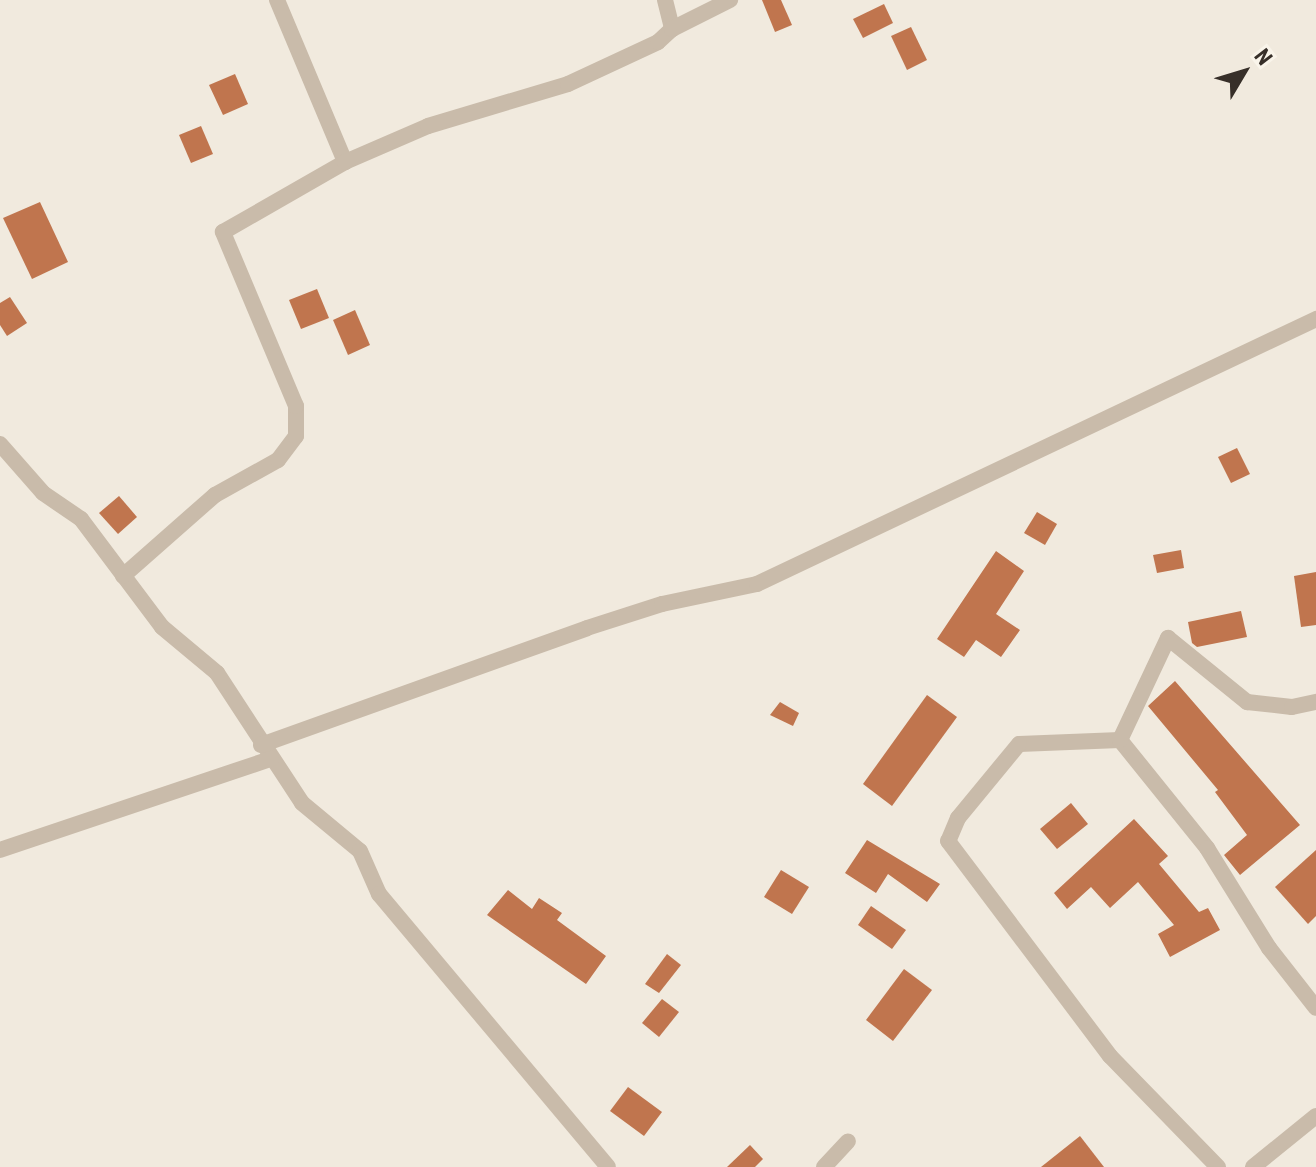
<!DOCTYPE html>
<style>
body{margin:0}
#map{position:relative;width:1316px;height:1167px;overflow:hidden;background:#f1eade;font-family:"Roboto Condensed",sans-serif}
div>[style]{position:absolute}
.building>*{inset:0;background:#c0754e}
.minor>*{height:16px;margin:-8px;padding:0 8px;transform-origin:8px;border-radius:8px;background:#c9bbaa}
span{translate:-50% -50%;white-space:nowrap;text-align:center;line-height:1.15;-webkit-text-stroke:7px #f9f4ea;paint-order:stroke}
.north{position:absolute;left:1204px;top:32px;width:80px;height:80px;-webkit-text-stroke:6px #f9f4ea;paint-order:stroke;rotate:52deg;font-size:22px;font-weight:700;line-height:32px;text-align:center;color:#372f29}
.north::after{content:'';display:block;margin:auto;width:28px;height:36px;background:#372f29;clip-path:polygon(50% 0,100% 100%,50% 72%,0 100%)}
</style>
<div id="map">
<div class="building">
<div style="clip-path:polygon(762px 0,781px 0,792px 25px,775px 32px)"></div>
<div style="clip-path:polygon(884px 4px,893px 23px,863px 38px,853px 19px)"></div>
<div style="clip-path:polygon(911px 27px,927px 60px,907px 70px,891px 36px)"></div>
<div style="clip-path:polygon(235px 74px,248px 104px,223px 115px,209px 85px)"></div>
<div style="clip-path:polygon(201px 126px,213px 154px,191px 163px,179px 135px)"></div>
<div style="clip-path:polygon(40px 202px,68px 262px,32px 279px,3px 218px)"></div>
<div style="clip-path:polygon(317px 289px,329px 318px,301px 329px,289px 300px)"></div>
<div style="clip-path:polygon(10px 297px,27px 323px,7px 336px,0 325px,0 303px)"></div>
<div style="clip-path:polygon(355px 310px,370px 345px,348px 355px,333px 320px)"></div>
<div style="clip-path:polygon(1237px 448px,1250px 474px,1231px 483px,1218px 457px)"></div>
<div style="clip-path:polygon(119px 496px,137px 517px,118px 534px,99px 513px)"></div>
<div style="clip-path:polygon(1037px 512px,1057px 524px,1045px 545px,1024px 533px)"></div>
<div style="clip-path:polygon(1181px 550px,1184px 568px,1157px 573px,1153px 555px)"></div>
<div style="clip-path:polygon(996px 551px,1024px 571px,996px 614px,1020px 630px,1001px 657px,976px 640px,964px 657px,937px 639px)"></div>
<div style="clip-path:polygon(1316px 572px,1316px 625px,1301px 627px,1294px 576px)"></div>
<div style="clip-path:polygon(1241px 611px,1247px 637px,1197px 647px,1192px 643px,1188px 622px)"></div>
<div style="clip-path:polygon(1175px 681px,1300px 825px,1240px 875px,1224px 855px,1247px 835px,1215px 792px,1218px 790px,1148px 706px)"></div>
<div style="clip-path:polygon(927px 695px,957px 717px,892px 806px,863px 784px)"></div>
<div style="clip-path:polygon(780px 702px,799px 713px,793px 726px,770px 715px)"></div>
<div style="clip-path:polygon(1071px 803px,1088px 824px,1057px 849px,1040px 829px)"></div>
<div style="clip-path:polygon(1134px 819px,1168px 856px,1159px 864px,1199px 912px,1208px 908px,1220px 930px,1170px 957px,1158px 934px,1174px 925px,1138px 882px,1110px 908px,1091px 887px,1067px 909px,1054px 893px)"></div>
<div style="clip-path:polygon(867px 840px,940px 884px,927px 902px,888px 874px,876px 893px,845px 873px)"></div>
<div style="clip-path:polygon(1316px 850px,1316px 916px,1308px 924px,1275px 887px)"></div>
<div style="clip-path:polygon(781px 870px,809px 887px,792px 914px,764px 897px)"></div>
<div style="clip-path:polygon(508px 890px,532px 909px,539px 898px,562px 913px,557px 920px,606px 956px,586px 984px,487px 915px)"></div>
<div style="clip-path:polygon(871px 906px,906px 930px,892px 949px,858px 925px)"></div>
<div style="clip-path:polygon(667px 954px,681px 965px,659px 993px,645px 984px)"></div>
<div style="clip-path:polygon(904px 969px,932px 990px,893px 1041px,866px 1020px)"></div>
<div style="clip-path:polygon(662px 999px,679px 1012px,659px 1037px,642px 1023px)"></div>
<div style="clip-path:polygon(628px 1087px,662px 1112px,644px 1136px,610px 1111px)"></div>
<div style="clip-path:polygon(1080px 1136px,1104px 1167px,1041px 1167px)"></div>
<div style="clip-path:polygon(750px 1145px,763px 1159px,755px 1167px,727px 1167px)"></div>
</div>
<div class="minor">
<div style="left:277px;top:0;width:176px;rotate:67.2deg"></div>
<div style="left:665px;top:0;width:30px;rotate:76deg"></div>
<div style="left:0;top:444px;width:65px;rotate:48.7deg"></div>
<div style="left:43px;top:493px;width:46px;rotate:34.4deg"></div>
<div style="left:81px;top:519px;width:135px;rotate:53.1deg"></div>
<div style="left:162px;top:627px;width:72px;rotate:39.9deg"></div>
<div style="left:217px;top:673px;width:155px;rotate:56.8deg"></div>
<div style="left:302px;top:803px;width:75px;rotate:39.6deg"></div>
<div style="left:360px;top:851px;width:47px;rotate:66.2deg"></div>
<div style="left:379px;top:894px;width:356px;rotate:50deg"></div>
<div style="left:123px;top:576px;width:123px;rotate:-41.4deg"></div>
<div style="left:215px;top:495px;width:72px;rotate:-29.1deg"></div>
<div style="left:278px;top:460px;width:30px;rotate:-53deg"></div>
<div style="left:296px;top:436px;width:30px;rotate:-90deg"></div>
<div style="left:296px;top:406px;width:189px;rotate:-112.8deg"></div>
<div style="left:223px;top:232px;width:141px;rotate:-29.8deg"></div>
<div style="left:345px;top:162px;width:90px;rotate:-23.4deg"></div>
<div style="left:428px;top:126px;width:146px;rotate:-16.7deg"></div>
<div style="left:568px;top:84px;width:99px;rotate:-25deg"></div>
<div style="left:658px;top:42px;width:19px;rotate:-43deg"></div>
<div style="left:672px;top:29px;width:65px;rotate:-26.6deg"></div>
<div style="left:1120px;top:740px;width:101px;rotate:177.7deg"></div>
<div style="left:1019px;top:744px;width:96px;rotate:129.5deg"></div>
<div style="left:958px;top:818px;width:25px;rotate:113deg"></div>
<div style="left:948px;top:841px;width:269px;rotate:53deg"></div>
<div style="left:1110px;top:1056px;width:155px;rotate:45.8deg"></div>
<div style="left:1120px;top:740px;width:139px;rotate:51.1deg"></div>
<div style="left:1207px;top:848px;width:118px;rotate:58.2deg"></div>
<div style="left:1269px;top:948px;width:76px;rotate:51.9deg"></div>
<div style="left:1120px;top:740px;width:113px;rotate:-64.8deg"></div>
<div style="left:1168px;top:638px;width:102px;rotate:39deg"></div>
<div style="left:1247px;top:702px;width:45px;rotate:6.3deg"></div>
<div style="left:1292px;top:707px;width:25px;rotate:-12deg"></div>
<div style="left:261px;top:745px;width:346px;rotate:-19.7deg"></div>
<div style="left:587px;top:628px;width:79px;rotate:-17.7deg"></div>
<div style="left:662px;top:604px;width:97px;rotate:-11.9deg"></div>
<div style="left:757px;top:584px;width:619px;rotate:-25.36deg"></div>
<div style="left:0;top:850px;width:286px;rotate:-18.6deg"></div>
<div style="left:824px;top:1167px;width:35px;rotate:-47deg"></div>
<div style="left:1253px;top:1167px;width:81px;rotate:-39deg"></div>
</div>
<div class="north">N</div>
</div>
